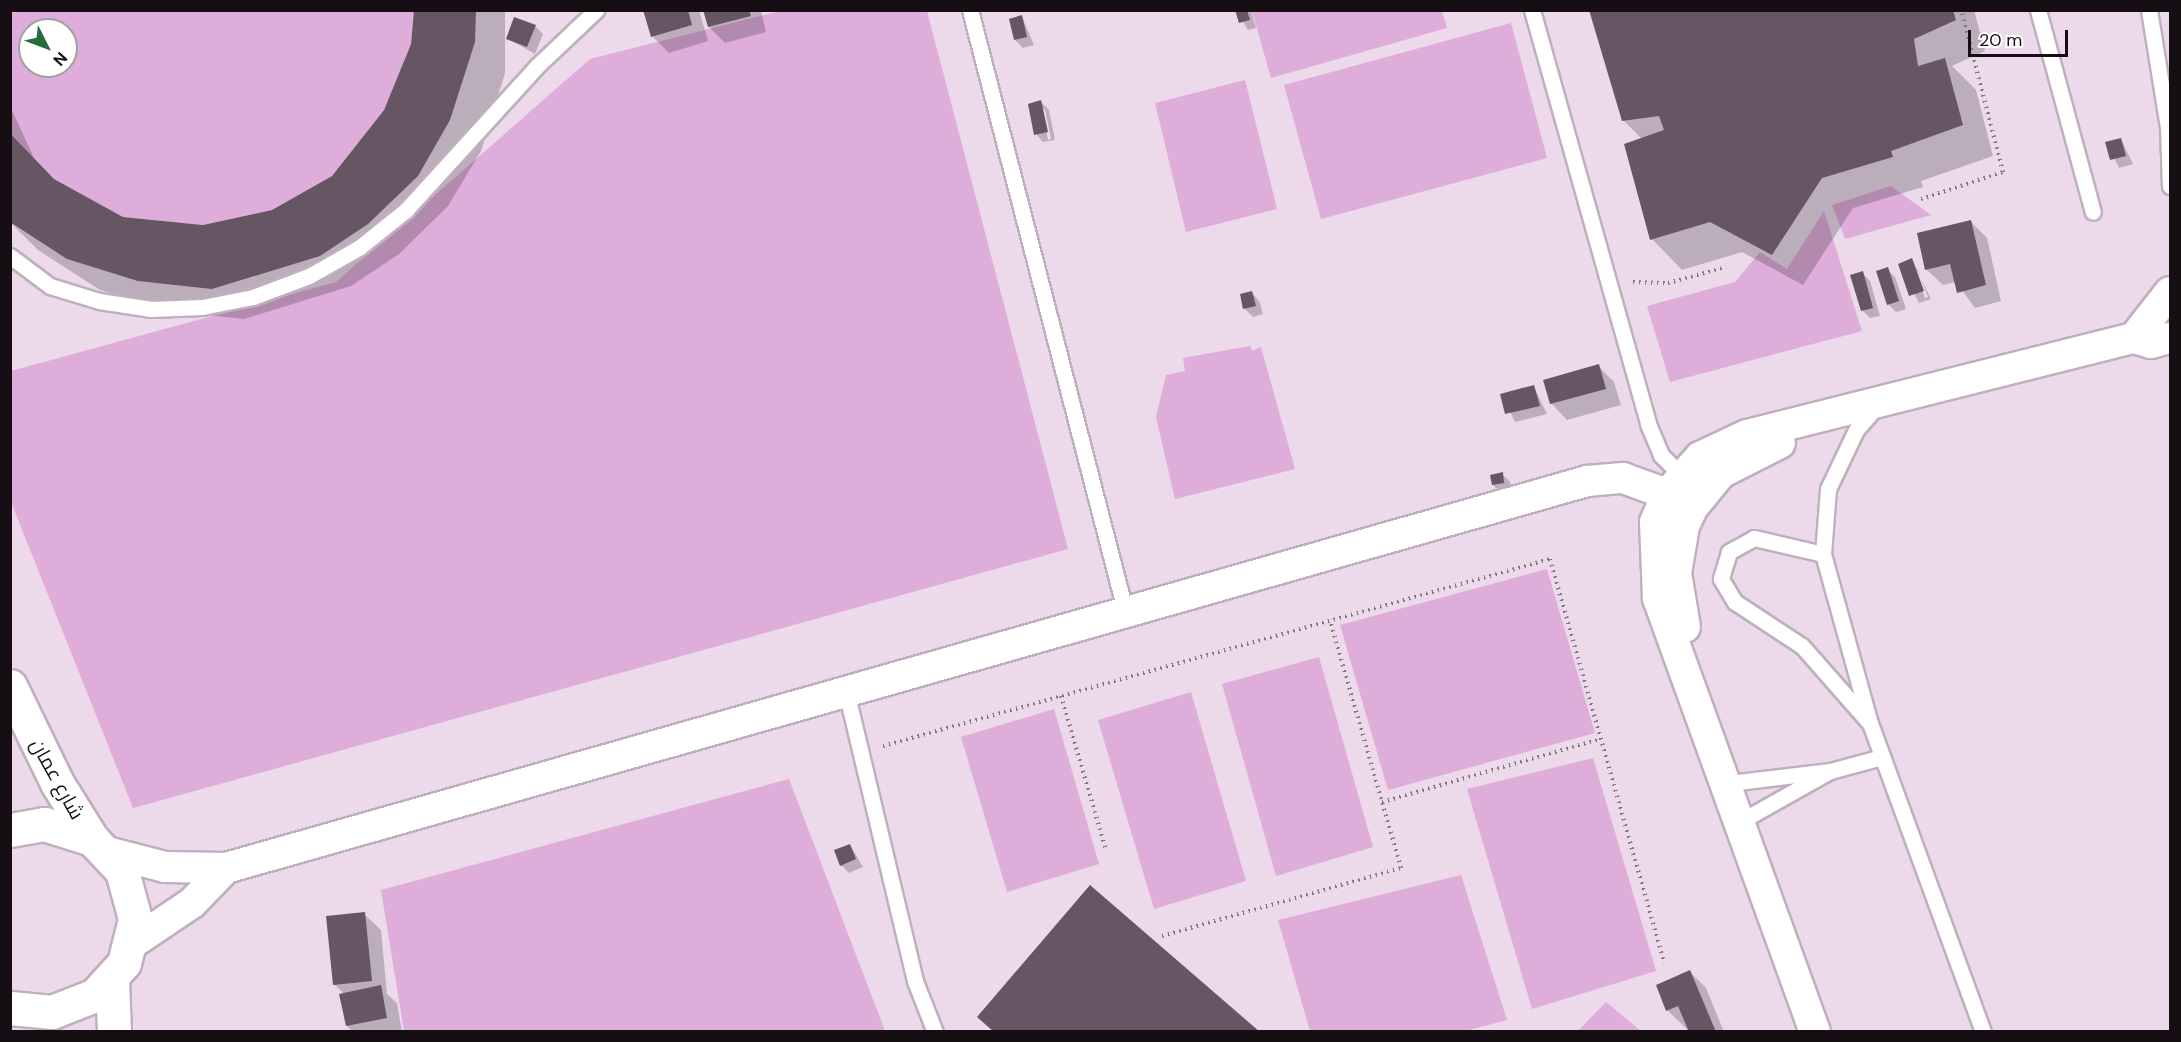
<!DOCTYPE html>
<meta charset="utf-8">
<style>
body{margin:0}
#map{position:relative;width:2181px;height:1042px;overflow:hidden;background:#ecd9ea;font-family:"DM Sans",Cairo,sans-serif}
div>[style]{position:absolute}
.green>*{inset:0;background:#deadd9}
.shadow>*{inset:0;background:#0003}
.building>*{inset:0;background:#665664}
.path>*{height:4px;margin-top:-2px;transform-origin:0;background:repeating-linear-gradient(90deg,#837682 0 1.5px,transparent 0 6px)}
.roads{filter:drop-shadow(2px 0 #c0afbe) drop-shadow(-2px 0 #c0afbe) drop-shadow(0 2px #c0afbe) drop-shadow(0 -2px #c0afbe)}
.service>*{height:15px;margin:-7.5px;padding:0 7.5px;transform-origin:7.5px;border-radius:7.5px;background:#fff}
.minor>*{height:30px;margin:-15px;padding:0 15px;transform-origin:15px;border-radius:15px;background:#fff}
.tertiary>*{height:33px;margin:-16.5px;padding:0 16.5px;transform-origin:16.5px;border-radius:16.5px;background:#fff}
span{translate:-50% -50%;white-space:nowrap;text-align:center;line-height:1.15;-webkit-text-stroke:6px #fff;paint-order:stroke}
.street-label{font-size:20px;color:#150f14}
.frame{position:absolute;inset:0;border:12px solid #150f14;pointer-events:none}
.north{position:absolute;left:18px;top:18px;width:60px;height:60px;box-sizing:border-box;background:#fff;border:2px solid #a19fa1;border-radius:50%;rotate:132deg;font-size:16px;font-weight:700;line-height:24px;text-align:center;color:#150f14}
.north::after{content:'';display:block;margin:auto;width:21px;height:27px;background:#246c39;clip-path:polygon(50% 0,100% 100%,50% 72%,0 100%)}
.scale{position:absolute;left:1968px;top:30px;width:100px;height:27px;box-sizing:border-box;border:3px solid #150f14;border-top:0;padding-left:8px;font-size:18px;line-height:21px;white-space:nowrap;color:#150f14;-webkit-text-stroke:4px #fff;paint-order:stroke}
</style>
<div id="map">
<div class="green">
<div style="clip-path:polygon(evenodd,11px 11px,414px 11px,411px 44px,384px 110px,332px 176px,272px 210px,203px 225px,123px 217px,54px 179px,11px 133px,11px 11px,30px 30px,66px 30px,66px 66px,30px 66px,30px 30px)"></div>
<div style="clip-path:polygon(927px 11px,1068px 549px,133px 808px,11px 502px,11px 371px,336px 282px,590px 59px,780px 11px)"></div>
<div style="clip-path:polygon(1252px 11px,1442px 11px,1447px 28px,1271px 78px)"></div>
<div style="clip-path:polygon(1511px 23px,1547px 158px,1321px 219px,1284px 85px)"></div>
<div style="clip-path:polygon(1245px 80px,1277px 209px,1186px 232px,1155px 103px)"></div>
<div style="clip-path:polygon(1891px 186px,1931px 215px,1845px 239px,1832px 205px)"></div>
<div style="clip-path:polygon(1824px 211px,1862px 331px,1670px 382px,1647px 306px,1735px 282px,1760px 252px,1787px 269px)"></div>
<div style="clip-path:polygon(1250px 346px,1252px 351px,1261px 347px,1295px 469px,1175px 499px,1156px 417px,1166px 375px,1185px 371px,1183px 358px)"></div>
<div style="clip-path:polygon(1547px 569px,1595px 733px,1388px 790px,1340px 625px)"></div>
<div style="clip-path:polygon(1319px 657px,1373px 847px,1276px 876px,1222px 684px)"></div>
<div style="clip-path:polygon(1191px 692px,1246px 881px,1154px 909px,1098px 720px)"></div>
<div style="clip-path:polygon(1054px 709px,1099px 864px,1007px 892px,961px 737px)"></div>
<div style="clip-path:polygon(1593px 758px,1656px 971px,1532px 1009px,1467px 789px)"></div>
<div style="clip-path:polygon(789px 779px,885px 1031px,404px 1031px,381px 890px)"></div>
<div style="clip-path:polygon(1461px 875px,1507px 1020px,1465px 1031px,1310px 1031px,1278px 920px)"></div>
<div style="clip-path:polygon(1606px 1002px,1641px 1031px,1578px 1031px)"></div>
</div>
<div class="shadow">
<div style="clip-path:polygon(415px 10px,505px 10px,505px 73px,481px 151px,448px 206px,399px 254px,351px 286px,244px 319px,170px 311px,100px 290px,38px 250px,10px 222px,10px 106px,35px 160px,56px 182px,123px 219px,203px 227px,273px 211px,333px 177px,385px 111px,412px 44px)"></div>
<div style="clip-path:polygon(645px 10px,699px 10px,708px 41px,669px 53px,652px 36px)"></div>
<div style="clip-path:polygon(705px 10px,761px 10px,766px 32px,725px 43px,709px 27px)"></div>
<div style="clip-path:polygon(1236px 10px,1251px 10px,1256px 28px,1248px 30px)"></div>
<div style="clip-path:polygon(1591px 10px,1974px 10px,1985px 51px,1952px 66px,1976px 90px,1993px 156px,1921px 181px,1923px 187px,1853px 208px,1803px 285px,1742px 252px,1682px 270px,1652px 239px,1642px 139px,1624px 121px)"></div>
<div style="clip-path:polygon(1022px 17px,1034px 45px,1023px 48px,1015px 40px)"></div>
<div style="clip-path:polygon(535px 26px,543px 34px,535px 54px,507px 38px)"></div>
<div style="clip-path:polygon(evenodd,1041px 102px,1049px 110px,1055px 140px,1043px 142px,1036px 134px,1041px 102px,1042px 109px,1045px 109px,1051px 139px,1048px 140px,1042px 109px)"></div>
<div style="clip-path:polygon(2121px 139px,2133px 164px,2119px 168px,2107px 143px)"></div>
<div style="clip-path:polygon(1971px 222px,1987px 238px,2001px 301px,1975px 308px,1956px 282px,1943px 285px,1926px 269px)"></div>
<div style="clip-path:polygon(evenodd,1912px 260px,1931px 299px,1919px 303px,1899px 265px,1912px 260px,1914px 268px,1917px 268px,1928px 297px,1925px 298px,1914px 268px)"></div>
<div style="clip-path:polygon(1887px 269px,1895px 277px,1906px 309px,1896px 312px,1888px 304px)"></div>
<div style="clip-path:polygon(1862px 273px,1870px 281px,1880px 316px,1870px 318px,1862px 310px)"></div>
<div style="clip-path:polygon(1252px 293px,1259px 301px,1263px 314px,1253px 317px,1245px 309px,1241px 296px)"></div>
<div style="clip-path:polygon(1598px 366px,1614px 382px,1621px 405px,1567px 420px,1551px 403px)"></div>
<div style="clip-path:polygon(1534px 387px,1547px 414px,1515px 422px,1502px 395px)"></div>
<div style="clip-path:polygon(1502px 474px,1510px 482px,1511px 490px,1501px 493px,1493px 485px)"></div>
<div style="clip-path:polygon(850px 845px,863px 867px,849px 873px,841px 865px)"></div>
<div style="clip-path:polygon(364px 914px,381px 930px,387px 994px,397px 1003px,402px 1032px,353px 1032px,347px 1026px,344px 994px,334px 984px)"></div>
<div style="clip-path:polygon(1690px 972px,1706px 988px,1724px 1032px,1690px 1032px,1668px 1011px,1658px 986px)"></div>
</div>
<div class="building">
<div style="clip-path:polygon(414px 10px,476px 10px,475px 42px,450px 120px,418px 176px,368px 224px,320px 256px,212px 289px,138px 281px,67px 259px,10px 222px,10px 133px,54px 179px,123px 217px,203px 225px,272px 210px,332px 176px,384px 110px,411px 44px)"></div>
<div style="clip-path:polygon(643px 10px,688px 10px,692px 25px,651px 37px)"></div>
<div style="clip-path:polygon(703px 10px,749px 10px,751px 16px,708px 27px)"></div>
<div style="clip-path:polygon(1235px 10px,1247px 10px,1250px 20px,1239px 23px)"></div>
<div style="clip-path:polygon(1589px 10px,1953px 10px,1956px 20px,1914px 39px,1918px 66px,1945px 58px,1963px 125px,1891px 151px,1893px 157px,1822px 178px,1772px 255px,1710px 222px,1650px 240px,1624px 144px,1664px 130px,1659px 116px,1622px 121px)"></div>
<div style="clip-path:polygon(1022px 15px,1027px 37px,1014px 40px,1009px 19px)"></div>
<div style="clip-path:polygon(514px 17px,536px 25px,527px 47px,506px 39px)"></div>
<div style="clip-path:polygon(1041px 100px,1048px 132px,1034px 135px,1028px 104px)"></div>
<div style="clip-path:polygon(2121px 138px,2126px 156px,2110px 160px,2105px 142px)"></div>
<div style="clip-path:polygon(1971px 220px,1986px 285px,1957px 293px,1950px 264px,1925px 270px,1917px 233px)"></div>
<div style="clip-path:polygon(1912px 258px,1924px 291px,1909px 296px,1898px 264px)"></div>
<div style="clip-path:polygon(1888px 267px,1899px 301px,1887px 305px,1876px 271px)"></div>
<div style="clip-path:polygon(1863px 271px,1873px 308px,1861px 311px,1850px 275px)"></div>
<div style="clip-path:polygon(1252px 291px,1256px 306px,1243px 309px,1240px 294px)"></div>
<div style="clip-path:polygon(1599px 364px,1606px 389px,1550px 404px,1543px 380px)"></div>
<div style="clip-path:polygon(1534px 385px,1540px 406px,1505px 414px,1500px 394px)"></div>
<div style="clip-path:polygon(1503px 472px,1504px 483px,1492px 485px,1490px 475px)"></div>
<div style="clip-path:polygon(850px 844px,856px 859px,840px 866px,834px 850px)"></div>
<div style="clip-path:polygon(1090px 885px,1260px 1032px,994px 1032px,977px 1017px)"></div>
<div style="clip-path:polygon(365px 912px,372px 981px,333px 985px,326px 916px)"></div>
<div style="clip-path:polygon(1690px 970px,1716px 1032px,1689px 1032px,1678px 1006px,1666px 1011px,1656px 985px)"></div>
<div style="clip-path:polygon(381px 985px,387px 1018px,346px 1026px,339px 994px)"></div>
</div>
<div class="path">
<div style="left:1921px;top:199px;width:86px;rotate:-18.2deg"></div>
<div style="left:2003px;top:172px;width:167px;rotate:-104.5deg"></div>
<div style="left:1633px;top:282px;width:35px;rotate:2deg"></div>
<div style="left:1668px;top:283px;width:60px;rotate:-15.4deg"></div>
<div style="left:1061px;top:696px;width:160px;rotate:73.7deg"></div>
<div style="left:883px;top:746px;width:693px;rotate:-15.66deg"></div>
<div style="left:1550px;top:559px;width:420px;rotate:74.2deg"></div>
<div style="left:1382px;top:802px;width:227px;rotate:-16.1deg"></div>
<div style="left:1162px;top:936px;width:248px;rotate:-15.9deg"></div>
<div style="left:1401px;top:868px;width:258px;rotate:-106deg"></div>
</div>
<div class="roads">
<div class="service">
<div style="left:970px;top:10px;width:620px;rotate:75.52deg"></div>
<div style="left:1532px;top:10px;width:430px;rotate:74.3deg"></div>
<div style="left:1648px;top:424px;width:34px;rotate:67deg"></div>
<div style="left:1661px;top:455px;width:28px;rotate:45deg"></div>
<div style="left:2038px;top:10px;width:209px;rotate:74.8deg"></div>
<div style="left:2149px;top:10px;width:119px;rotate:80.8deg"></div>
<div style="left:2168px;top:127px;width:59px;rotate:88.1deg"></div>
<div style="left:10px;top:256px;width:50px;rotate:36.9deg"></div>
<div style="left:50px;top:286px;width:51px;rotate:17deg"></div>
<div style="left:99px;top:301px;width:53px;rotate:8.7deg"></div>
<div style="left:151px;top:309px;width:51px;rotate:-2.2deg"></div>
<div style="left:202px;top:307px;width:52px;rotate:-11.1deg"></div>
<div style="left:253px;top:297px;width:60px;rotate:-20.6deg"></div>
<div style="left:309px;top:276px;width:59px;rotate:-29.6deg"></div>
<div style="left:360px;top:247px;width:59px;rotate:-38.8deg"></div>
<div style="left:406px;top:210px;width:193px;rotate:-47.7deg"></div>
<div style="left:536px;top:67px;width:83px;rotate:-43.5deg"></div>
<div style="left:1876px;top:407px;width:30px;rotate:131deg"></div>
<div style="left:1856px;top:430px;width:65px;rotate:115.4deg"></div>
<div style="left:1828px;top:489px;width:65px;rotate:94.4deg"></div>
<div style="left:1823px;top:554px;width:175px;rotate:74.5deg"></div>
<div style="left:1870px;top:723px;width:329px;rotate:69.9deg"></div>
<div style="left:1823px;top:554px;width:71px;rotate:-166.9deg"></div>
<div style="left:1754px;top:538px;width:29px;rotate:151deg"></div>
<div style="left:1729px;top:552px;width:28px;rotate:107deg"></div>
<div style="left:1721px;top:579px;width:27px;rotate:59deg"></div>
<div style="left:1735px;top:602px;width:80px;rotate:33.3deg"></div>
<div style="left:1802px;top:646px;width:100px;rotate:48.7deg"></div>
<div style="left:846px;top:691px;width:298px;rotate:76.6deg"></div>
<div style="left:915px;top:981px;width:55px;rotate:68.6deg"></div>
<div style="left:1729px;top:783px;width:102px;rotate:-6.8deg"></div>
<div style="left:1830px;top:771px;width:54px;rotate:-15.1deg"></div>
<div style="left:1741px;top:821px;width:102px;rotate:-29.3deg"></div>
</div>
<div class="minor">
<div style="left:2134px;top:338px;width:58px;rotate:-52deg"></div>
<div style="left:1685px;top:627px;width:55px;rotate:-99.5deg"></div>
<div style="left:1676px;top:573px;width:48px;rotate:-80.3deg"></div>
<div style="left:1684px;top:526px;width:21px;rotate:-65deg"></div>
<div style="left:1693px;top:507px;width:44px;rotate:-50.5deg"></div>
<div style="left:1721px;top:473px;width:66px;rotate:-27deg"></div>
<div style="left:107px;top:852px;width:60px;rotate:14.5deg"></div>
<div style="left:165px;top:867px;width:61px;rotate:0.9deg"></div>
<div style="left:226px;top:868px;width:1415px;rotate:-15.87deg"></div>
<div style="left:1587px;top:481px;width:36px;rotate:-5deg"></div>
<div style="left:1623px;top:478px;width:47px;rotate:20deg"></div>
<div style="left:131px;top:944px;width:73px;rotate:-33.9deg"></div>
<div style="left:192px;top:903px;width:49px;rotate:-45.8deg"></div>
<div style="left:1815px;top:1032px;width:461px;rotate:-109.9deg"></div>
<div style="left:1658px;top:599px;width:77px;rotate:-92.2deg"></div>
<div style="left:1655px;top:522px;width:30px;rotate:-67deg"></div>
<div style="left:1667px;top:494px;width:50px;rotate:-48.3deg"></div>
<div style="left:1700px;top:457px;width:52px;rotate:-25.1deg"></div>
<div style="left:1747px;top:435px;width:399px;rotate:-14.1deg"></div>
<div style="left:2134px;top:338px;width:18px;rotate:16deg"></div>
<div style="left:2151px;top:343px;width:20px;rotate:-15deg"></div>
</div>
<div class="tertiary">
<div style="left:10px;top:686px;width:108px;rotate:64.1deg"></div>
<div style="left:57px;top:783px;width:66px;rotate:58deg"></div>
<div style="left:10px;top:830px;width:35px;rotate:-10deg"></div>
<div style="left:44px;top:824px;width:50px;rotate:17.4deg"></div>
<div style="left:92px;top:839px;width:44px;rotate:46.8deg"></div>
<div style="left:122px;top:871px;width:50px;rotate:74.8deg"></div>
<div style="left:135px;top:919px;width:45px;rotate:104deg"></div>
<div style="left:124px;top:963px;width:43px;rotate:132.2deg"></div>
<div style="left:95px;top:995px;width:46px;rotate:158.4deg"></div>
<div style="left:52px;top:1012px;width:42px;rotate:-174.6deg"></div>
<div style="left:112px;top:980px;width:52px;rotate:87.8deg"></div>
</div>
</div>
<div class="street-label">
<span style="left:57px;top:779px;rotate:61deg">شارع عمان</span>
</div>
<div class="frame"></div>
<div class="north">N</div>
<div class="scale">20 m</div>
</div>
